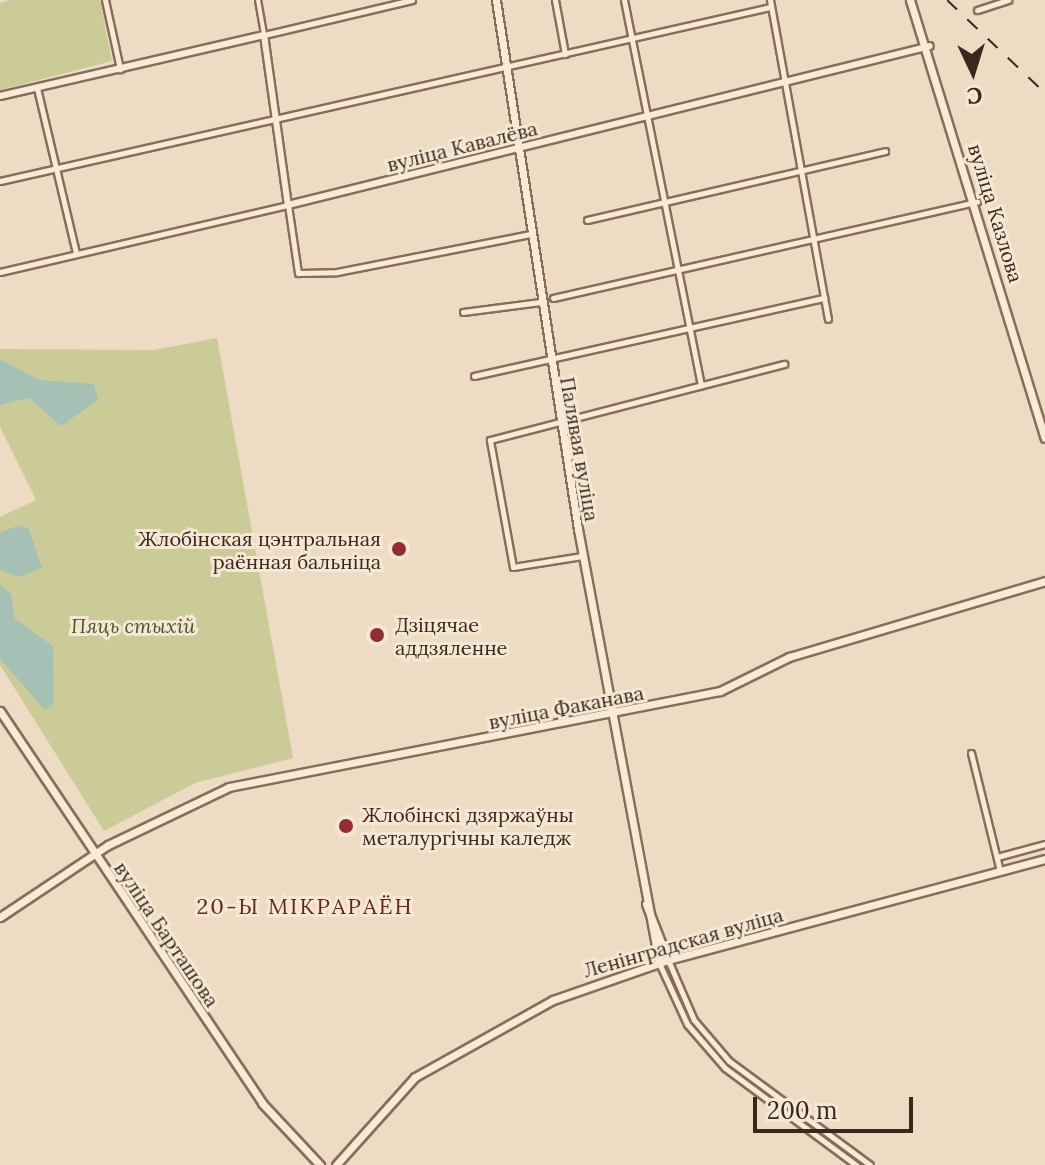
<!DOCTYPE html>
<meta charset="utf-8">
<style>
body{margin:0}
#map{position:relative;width:1045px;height:1165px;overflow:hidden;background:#eddcc3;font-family:Lora,serif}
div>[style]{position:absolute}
.green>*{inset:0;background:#cbcb97}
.water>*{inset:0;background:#a5c0b5}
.roads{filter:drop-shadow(2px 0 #876d5a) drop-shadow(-2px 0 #876d5a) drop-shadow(0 2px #876d5a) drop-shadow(0 -2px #876d5a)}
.pedestrian>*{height:4px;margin:-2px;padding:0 2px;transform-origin:2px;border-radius:2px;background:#f8ead7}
.minor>*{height:5px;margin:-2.5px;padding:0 2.5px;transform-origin:2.5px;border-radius:2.5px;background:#f8ead7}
.tertiary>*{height:6px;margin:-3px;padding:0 3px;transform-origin:3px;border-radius:3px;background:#f8ead7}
.secondary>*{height:7px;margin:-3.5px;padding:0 3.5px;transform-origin:3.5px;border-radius:3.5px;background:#f8ead7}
.rail>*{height:2px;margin-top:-1px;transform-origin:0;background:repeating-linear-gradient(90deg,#38281e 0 14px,transparent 0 28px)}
.dots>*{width:22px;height:22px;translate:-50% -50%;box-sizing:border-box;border:4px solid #f5e7d3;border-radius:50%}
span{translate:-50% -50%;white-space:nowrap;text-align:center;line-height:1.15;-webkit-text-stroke:6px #f5e7d3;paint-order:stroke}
.street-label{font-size:20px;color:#38281e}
.poi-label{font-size:20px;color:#38281e}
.right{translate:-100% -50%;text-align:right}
.left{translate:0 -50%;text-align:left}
.park-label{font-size:20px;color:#4d5425;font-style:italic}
.neighbourhood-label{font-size:22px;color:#64251e;letter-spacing:2px}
.north{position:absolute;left:933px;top:32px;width:80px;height:80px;-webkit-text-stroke:6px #f5e7d3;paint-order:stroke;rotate:176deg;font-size:22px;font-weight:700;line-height:32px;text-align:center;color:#38281e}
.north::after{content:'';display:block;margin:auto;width:28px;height:36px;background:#38281e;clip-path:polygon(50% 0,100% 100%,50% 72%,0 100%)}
.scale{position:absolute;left:753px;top:1097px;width:160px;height:36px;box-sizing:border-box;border:4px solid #38281e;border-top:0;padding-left:10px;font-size:24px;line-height:28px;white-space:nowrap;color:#38281e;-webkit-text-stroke:6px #f5e7d3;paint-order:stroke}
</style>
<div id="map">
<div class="green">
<div style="clip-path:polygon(9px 0,100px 0,112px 61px,0 90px,0 3px)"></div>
<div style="clip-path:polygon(217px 338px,293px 758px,195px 783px,104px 831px,0 665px,0 517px,36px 500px,0 427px,0 349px,154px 350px)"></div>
</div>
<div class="water">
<div style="clip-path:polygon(0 359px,39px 380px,94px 384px,98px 400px,61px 426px,29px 398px,0 405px)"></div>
<div style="clip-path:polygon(19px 525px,29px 529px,42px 568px,19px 577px,0 570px,0 533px)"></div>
<div style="clip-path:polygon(0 585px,11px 594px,15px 619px,53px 646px,54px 702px,45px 710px,0 659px)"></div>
</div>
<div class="roads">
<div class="pedestrian">
<div style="left:258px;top:0;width:36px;rotate:80deg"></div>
</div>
<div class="minor">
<div style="left:105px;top:0;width:71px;rotate:77.7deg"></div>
<div style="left:555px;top:0;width:55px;rotate:79.5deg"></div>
<div style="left:624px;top:0;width:393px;rotate:78.7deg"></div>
<div style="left:770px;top:0;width:324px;rotate:79.7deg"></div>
<div style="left:977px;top:10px;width:33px;rotate:-18deg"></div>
<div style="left:264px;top:35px;width:152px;rotate:-13.3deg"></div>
<div style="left:37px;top:88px;width:170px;rotate:76.7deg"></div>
<div style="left:0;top:181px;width:789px;rotate:-12.73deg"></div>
<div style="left:587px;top:220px;width:306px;rotate:-13deg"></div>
<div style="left:0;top:272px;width:296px;rotate:-13.1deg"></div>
<div style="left:288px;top:205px;width:69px;rotate:81.6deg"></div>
<div style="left:298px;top:273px;width:39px;rotate:-1deg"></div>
<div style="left:337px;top:272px;width:197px;rotate:-11.1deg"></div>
<div style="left:553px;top:298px;width:435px;rotate:-12.8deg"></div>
<div style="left:463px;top:312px;width:78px;rotate:-7.4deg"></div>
<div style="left:474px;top:376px;width:359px;rotate:-12.6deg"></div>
<div style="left:582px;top:556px;width:70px;rotate:170.9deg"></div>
<div style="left:513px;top:567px;width:129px;rotate:-100.3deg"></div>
<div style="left:490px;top:440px;width:304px;rotate:-14.5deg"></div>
<div style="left:971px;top:753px;width:122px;rotate:76.2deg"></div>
<div style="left:997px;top:857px;width:50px;rotate:-15.2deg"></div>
<div style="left:668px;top:960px;width:65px;rotate:66.6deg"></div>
<div style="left:694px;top:1020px;width:54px;rotate:49.5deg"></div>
<div style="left:729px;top:1061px;width:175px;rotate:36.4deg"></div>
<div style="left:659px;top:963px;width:67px;rotate:65.3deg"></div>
<div style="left:687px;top:1024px;width:58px;rotate:49.2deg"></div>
<div style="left:725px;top:1068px;width:163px;rotate:36.5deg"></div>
</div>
<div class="tertiary">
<div style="left:0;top:96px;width:271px;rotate:-13deg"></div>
<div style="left:264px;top:35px;width:172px;rotate:82deg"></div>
<div style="left:288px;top:205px;width:661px;rotate:-13.91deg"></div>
</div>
<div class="secondary">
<div style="left:496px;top:0;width:535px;rotate:81.19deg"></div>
<div style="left:578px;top:529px;width:441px;rotate:79.4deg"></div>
<div style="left:910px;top:0;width:458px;rotate:72.9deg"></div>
<div style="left:0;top:711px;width:471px;rotate:56.2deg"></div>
<div style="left:262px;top:1103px;width:85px;rotate:46.9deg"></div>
<div style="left:646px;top:904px;width:60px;rotate:68.6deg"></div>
<div style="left:0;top:917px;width:130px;rotate:-33.7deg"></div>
<div style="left:108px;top:845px;width:134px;rotate:-25.6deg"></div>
<div style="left:229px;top:787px;width:500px;rotate:-11.06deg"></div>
<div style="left:720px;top:691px;width:77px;rotate:-26.2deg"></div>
<div style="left:789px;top:657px;width:267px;rotate:-16.5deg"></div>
<div style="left:336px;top:1165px;width:118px;rotate:-48.1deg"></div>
<div style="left:415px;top:1077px;width:158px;rotate:-29.2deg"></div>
<div style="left:553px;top:1000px;width:122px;rotate:-19.2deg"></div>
<div style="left:668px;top:960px;width:390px;rotate:-15deg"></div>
</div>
</div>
<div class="rail">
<div style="left:947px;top:0;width:135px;rotate:43.5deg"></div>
</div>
<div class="dots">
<div style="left:399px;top:549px;background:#962b38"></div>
<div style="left:377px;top:635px;background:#962b38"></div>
<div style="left:346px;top:826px;background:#962b38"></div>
</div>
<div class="street-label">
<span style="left:462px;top:146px;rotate:-14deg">вуліца Кавалёва</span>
<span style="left:996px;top:213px;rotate:73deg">вуліца Казлова</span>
<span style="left:580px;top:449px;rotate:80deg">Палявая вуліца</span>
<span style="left:566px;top:707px;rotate:-11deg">вуліца Факанава</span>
<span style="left:167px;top:934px;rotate:56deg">вуліца Барташова</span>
<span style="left:683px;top:942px;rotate:-16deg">Ленінградская вуліца</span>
</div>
<div class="poi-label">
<span class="right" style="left:381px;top:550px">Жлобінская цэнтральная<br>раённая бальніца</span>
<span class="left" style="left:395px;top:636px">Дзіцячае<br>аддзяленне</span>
<span class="left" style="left:362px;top:826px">Жлобінскі дзяржаўны<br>металургічны каледж</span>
</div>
<div class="park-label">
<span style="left:133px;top:625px">Пяць стыхій</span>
</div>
<div class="neighbourhood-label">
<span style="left:305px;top:907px">20-Ы МІКРАРАЁН</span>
</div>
<div class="north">С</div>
<div class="scale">200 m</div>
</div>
